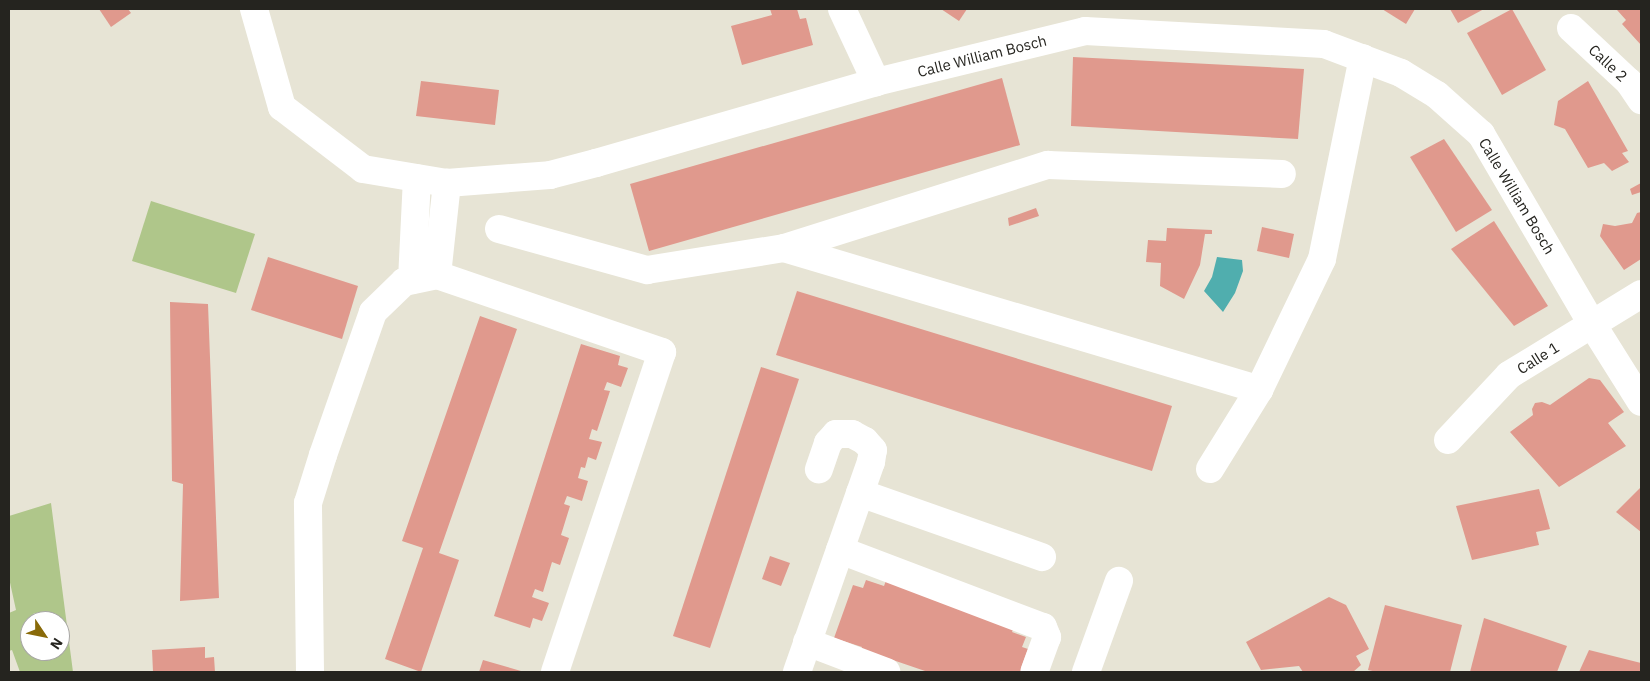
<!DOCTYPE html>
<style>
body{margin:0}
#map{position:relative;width:1650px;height:681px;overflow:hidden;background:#e7e4d5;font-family:"IBM Plex Sans",sans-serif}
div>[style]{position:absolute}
.green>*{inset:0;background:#afc68a}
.water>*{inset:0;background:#50aeae}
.building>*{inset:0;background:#e0998d}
.minor>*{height:28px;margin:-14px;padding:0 14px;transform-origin:14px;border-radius:14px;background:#fff}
span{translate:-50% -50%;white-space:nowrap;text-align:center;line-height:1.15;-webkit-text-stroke:4px #fff;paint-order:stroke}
.street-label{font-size:15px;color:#25241f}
.frame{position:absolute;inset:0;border:10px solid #25241f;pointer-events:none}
.north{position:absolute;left:20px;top:611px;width:50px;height:50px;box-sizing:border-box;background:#fff;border:1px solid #a8a7a5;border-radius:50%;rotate:124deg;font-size:14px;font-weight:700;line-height:20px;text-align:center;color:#25241f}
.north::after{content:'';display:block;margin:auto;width:18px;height:22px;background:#896a09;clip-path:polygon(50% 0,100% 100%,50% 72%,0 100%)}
</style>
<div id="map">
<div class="green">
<div style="clip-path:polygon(151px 201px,255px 234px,236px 293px,132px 261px)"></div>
<div style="clip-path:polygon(evenodd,51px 503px,73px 672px,20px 672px,12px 650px,9px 651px,9px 613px,16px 610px,9px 578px,9px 516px,51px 503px,30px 621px,60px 621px,60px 651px,30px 651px,30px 621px)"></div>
</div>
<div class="water">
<div style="clip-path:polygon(1217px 257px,1242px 260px,1243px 271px,1235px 293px,1223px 312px,1204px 291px,1212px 277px)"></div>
</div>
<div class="building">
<div style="clip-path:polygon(99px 9px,128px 9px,131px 13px,111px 27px)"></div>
<div style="clip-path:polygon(770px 9px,797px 9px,800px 19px,806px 18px,813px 45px,742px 65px,731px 26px,772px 15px)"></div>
<div style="clip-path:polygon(941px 9px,967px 9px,959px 21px)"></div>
<div style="clip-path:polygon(1382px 9px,1415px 9px,1406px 24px)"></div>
<div style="clip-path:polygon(1450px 9px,1484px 9px,1458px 23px)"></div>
<div style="clip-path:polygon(1512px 9px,1546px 70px,1502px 95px,1467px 33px)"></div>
<div style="clip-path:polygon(1618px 9px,1641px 9px,1641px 45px,1622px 24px,1626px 20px,1617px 10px)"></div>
<div style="clip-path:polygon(1073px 57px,1304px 69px,1298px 139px,1071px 126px)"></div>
<div style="clip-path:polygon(1002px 78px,1020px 145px,649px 251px,630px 184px)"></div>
<div style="clip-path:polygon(421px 81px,499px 90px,495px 125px,416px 116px)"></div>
<div style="clip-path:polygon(1588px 81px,1628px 151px,1622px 153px,1629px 162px,1612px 171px,1604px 163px,1588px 168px,1565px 129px,1554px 125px,1558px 101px)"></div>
<div style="clip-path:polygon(1444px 139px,1492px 210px,1456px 232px,1410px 157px)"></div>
<div style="clip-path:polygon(1641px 183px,1641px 192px,1632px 195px,1630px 189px)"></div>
<div style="clip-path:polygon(1036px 208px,1039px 216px,1009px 226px,1008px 218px)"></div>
<div style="clip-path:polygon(1641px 212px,1641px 259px,1624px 270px,1600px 236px,1603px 224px,1615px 226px,1632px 223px,1637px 213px)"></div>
<div style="clip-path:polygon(1494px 221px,1548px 306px,1514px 326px,1451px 249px)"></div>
<div style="clip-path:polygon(1262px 227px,1294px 234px,1289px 258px,1257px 251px)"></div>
<div style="clip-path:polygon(1167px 228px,1212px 230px,1212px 234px,1205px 234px,1200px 265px,1184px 299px,1160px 286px,1161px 263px,1146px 262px,1148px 240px,1166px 241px)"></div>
<div style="clip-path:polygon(268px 257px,358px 286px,342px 339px,251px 310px)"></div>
<div style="clip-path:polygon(797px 291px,1172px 406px,1152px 471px,776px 355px)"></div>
<div style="clip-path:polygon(170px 302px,208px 304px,219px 598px,180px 601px,183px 484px,172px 481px)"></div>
<div style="clip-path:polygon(480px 316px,517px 329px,439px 553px,459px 560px,421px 672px,385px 659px,423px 548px,402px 541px)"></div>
<div style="clip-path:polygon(581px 344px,620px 356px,618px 365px,628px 368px,621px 387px,607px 382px,604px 390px,610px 391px,597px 431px,592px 429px,589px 439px,602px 442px,596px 460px,588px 457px,585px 468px,581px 467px,578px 478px,588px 481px,582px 501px,567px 496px,564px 504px,570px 506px,561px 535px,569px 538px,560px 565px,552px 562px,543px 592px,535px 589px,532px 597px,549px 603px,542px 621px,533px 618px,530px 628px,494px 616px)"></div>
<div style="clip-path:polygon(761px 367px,799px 379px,710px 648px,673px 636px)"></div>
<div style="clip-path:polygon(1589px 378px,1600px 380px,1624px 412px,1608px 423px,1626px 446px,1559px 487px,1510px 432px,1533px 415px,1532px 409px,1535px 403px,1542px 402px,1550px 405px)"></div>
<div style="clip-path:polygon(1641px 487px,1641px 532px,1616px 512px)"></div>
<div style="clip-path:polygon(1539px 489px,1550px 529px,1536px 532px,1539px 545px,1472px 560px,1456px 506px)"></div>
<div style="clip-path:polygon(770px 556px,790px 563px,781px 586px,762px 579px)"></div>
<div style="clip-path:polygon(888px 575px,1017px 620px,1012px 632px,1026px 637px,1022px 647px,1028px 649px,1021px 668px,1025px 670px,1024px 672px,928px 672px,887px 658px,859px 655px,862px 647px,834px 638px,853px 585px,863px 588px,866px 580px,884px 586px)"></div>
<div style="clip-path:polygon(1329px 597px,1346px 605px,1369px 649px,1356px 656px,1361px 665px,1353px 672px,1303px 672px,1299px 666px,1261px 670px,1246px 642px)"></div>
<div style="clip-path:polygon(1385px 605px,1462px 625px,1450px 672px,1377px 672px,1368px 670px)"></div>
<div style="clip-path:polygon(1484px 618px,1567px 646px,1557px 672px,1470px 672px)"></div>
<div style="clip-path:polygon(205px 647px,205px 658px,214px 657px,215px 672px,153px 672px,152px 650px)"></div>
<div style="clip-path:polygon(1589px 650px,1641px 663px,1641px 672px,1579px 672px)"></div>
<div style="clip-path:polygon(483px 660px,521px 671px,521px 672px,479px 672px)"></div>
</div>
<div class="minor">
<div style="left:254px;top:9px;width:102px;rotate:74.1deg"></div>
<div style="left:282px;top:107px;width:102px;rotate:37.4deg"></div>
<div style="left:363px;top:169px;width:85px;rotate:9.5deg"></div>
<div style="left:447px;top:183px;width:103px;rotate:-4.4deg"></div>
<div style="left:550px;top:175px;width:48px;rotate:-14.6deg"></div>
<div style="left:596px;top:163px;width:291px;rotate:-16.1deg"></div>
<div style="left:876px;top:82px;width:215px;rotate:-13.7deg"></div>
<div style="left:1085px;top:31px;width:239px;rotate:3.1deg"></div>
<div style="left:1324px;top:44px;width:82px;rotate:20.6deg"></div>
<div style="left:1401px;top:73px;width:42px;rotate:31.4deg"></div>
<div style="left:1437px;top:95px;width:59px;rotate:41.6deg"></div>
<div style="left:1481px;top:134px;width:220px;rotate:59.7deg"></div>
<div style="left:1592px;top:324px;width:92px;rotate:57.9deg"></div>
<div style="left:842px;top:9px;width:81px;rotate:65deg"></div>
<div style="left:1571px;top:28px;width:79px;rotate:43deg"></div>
<div style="left:1629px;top:82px;width:22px;rotate:56deg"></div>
<div style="left:499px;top:229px;width:154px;rotate:15.5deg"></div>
<div style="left:647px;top:270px;width:139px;rotate:-9.1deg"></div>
<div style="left:784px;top:248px;width:496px;rotate:16.6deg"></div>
<div style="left:784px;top:248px;width:277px;rotate:-17.5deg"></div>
<div style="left:1048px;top:165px;width:234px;rotate:2.2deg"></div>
<div style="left:437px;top:275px;width:93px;rotate:-83.8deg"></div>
<div style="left:412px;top:280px;width:102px;rotate:-87.2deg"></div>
<div style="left:1448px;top:440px;width:89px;rotate:-46.8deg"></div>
<div style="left:1509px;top:375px;width:155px;rotate:-31.5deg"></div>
<div style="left:1210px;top:469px;width:93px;rotate:-58.2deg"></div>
<div style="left:1259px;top:390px;width:145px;rotate:-64.3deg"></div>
<div style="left:1322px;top:259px;width:205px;rotate:-78.5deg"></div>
<div style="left:860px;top:493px;width:193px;rotate:19.4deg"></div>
<div style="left:840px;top:550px;width:217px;rotate:20.8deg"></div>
<div style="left:1043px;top:627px;width:11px;rotate:68deg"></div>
<div style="left:1047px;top:637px;width:37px;rotate:110deg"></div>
<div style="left:807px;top:642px;width:85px;rotate:20.8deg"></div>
<div style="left:310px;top:672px;width:169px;rotate:-90.7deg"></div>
<div style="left:308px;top:503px;width:50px;rotate:-72.6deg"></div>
<div style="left:323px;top:455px;width:151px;rotate:-70.7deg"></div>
<div style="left:373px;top:312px;width:43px;rotate:-44.1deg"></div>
<div style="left:404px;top:282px;width:34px;rotate:-12deg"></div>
<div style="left:437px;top:275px;width:238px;rotate:18.9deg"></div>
<div style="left:662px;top:352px;width:337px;rotate:108.5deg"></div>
<div style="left:797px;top:672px;width:223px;rotate:-70.6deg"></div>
<div style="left:871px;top:462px;width:12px;rotate:-81deg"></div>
<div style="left:873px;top:450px;width:12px;rotate:-132deg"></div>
<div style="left:865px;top:441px;width:15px;rotate:-152deg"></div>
<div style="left:852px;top:434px;width:16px;rotate:180deg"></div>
<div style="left:836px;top:434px;width:12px;rotate:132deg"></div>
<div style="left:828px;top:443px;width:28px;rotate:109deg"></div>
<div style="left:1086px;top:672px;width:97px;rotate:-70.1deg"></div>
</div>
<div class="street-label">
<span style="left:982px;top:56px;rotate:-14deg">Calle William Bosch</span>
<span style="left:1608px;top:63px;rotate:43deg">Calle 2</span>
<span style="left:1517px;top:196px;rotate:59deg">Calle William Bosch</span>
<span style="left:1538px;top:358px;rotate:-32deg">Calle 1</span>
</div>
<div class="frame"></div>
<div class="north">N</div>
</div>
